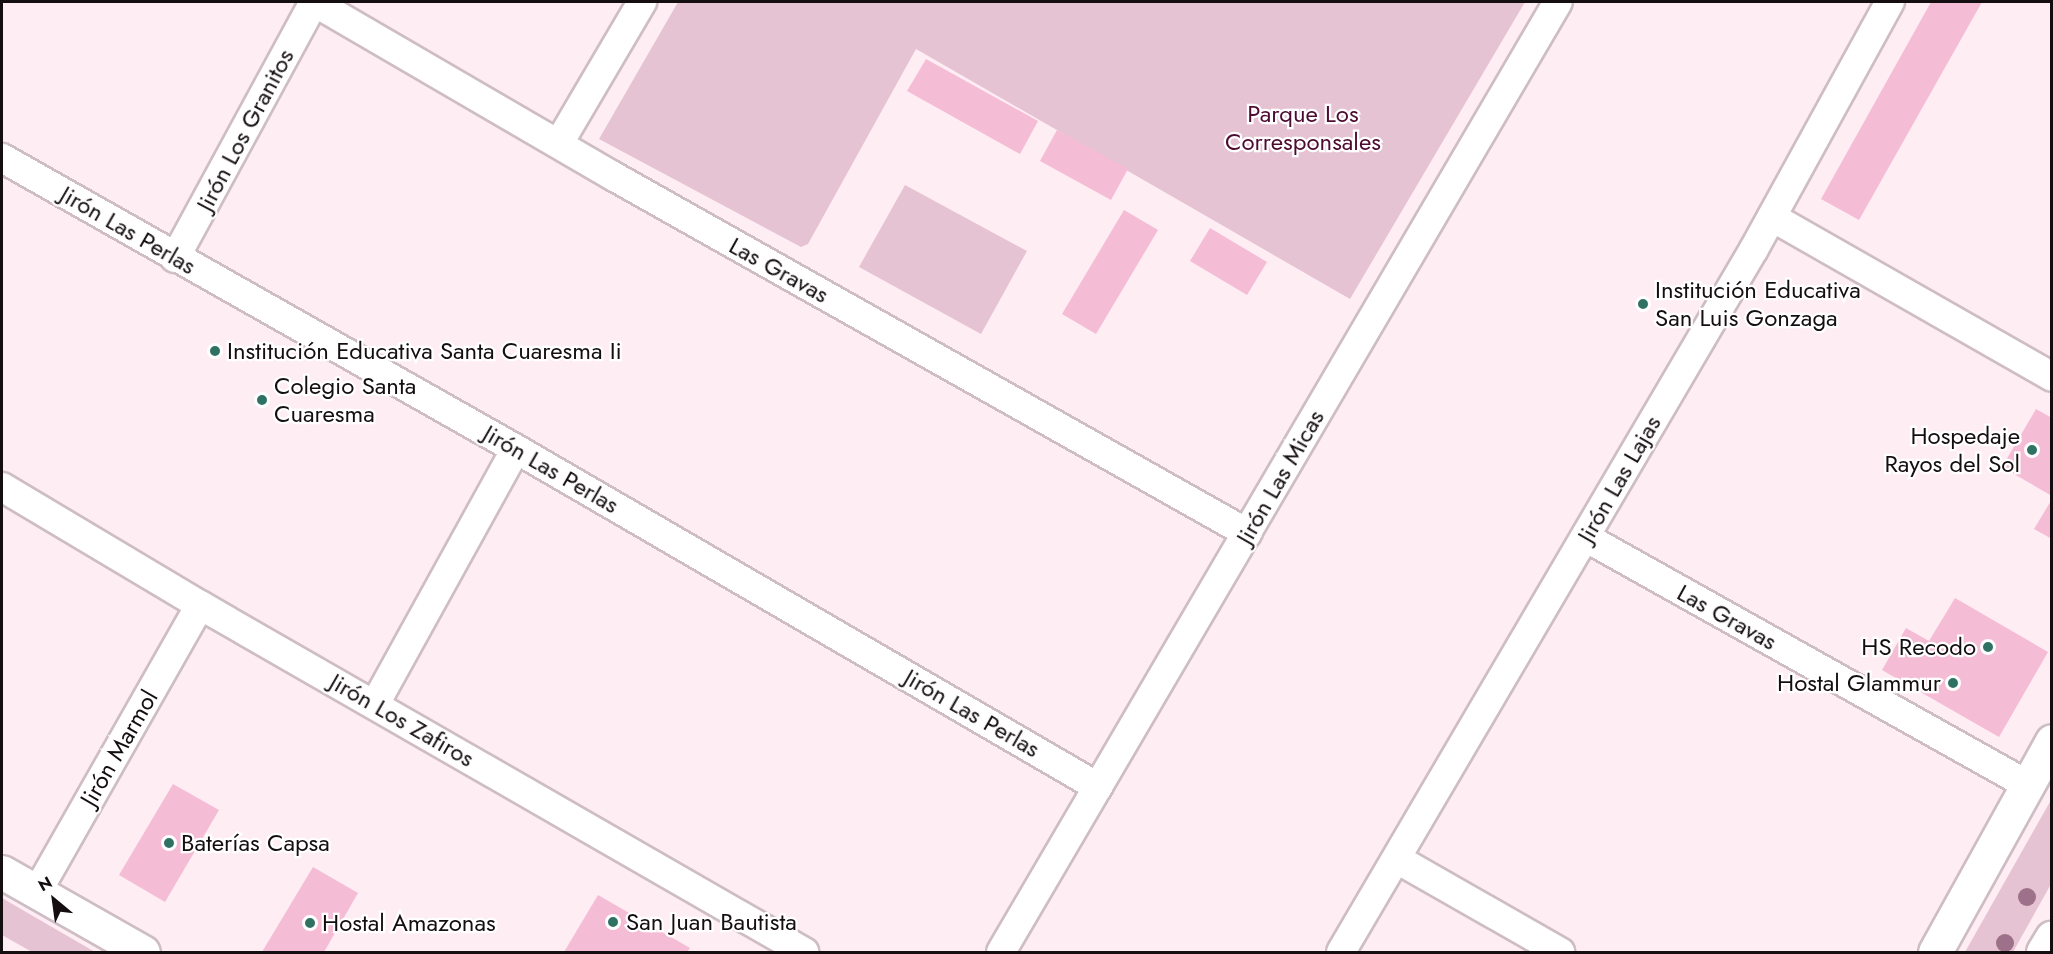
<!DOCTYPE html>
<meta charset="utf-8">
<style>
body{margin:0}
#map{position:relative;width:2053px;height:954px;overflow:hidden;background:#ffedf4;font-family:Jost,sans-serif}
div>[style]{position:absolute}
.green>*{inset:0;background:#e6c3d2}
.building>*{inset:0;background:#f5bcd5}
.roads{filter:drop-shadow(2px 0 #cebdc4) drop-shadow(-2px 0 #cebdc4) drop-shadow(0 2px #cebdc4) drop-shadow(0 -2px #cebdc4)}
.street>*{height:28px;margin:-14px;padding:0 14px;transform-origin:14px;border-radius:14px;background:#fff}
.secondary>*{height:33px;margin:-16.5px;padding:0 16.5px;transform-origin:16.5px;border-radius:16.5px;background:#fff}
.trees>*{width:18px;height:18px;margin:-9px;border-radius:50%;background:#9d7189}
.dots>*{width:16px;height:16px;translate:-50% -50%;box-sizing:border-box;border:3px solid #fff;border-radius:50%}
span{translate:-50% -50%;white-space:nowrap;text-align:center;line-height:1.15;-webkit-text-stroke:4.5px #fff;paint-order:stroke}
.park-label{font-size:24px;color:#4d0b31}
.street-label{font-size:24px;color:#140e11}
.poi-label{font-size:24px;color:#140e11}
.left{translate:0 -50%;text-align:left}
.right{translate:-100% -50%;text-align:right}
.frame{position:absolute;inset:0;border:3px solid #140e11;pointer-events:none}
.north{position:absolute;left:24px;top:870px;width:60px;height:60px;-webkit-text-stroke:4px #fff;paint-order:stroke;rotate:331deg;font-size:16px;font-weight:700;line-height:24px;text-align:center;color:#140e11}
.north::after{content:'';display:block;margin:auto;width:21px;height:27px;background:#140e11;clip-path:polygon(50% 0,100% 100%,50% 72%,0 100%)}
</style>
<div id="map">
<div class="green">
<div style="clip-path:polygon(678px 2px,1525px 2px,1350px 299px,916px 49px,808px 244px,801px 247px,599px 139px)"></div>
<div style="clip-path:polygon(905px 185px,1027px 251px,981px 334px,859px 267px)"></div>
<div style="clip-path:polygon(2051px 800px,2051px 884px,2013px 952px,1965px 952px)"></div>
<div style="clip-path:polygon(2px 898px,95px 952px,32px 952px,2px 935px)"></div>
</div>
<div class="building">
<div style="clip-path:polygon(1931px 2px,1982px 2px,1859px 220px,1821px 199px)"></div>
<div style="clip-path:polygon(926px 59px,1038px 121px,1020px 154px,907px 91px)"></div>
<div style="clip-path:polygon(1057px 130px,1128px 169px,1111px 200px,1040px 161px)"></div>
<div style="clip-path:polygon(1124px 210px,1158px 230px,1096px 334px,1062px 314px)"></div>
<div style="clip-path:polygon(1210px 228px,1267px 262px,1247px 295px,1190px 261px)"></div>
<div style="clip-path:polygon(2036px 409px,2052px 418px,2052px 496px,2002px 467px)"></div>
<div style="clip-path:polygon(2052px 499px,2052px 539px,2034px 529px)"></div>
<div style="clip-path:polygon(1955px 598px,2048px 652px,1999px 737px,1882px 670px,1906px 628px,1929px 641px)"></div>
<div style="clip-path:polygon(173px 784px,219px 810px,165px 902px,119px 875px)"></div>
<div style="clip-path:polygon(313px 867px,358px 893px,324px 952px,262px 952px)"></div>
<div style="clip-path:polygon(598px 895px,690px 948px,687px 952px,564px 952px)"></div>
</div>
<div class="roads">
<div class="street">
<div style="left:314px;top:2px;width:346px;rotate:30.2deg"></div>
<div style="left:613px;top:176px;width:728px;rotate:29.38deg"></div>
<div style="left:559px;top:143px;width:164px;rotate:-59.5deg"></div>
<div style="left:2px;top:158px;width:591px;rotate:29.52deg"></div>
<div style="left:516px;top:449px;width:673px;rotate:30.15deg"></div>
<div style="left:1772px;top:217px;width:322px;rotate:29.7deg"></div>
<div style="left:175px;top:258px;width:291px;rotate:-61.5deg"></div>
<div style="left:2px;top:487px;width:230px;rotate:30.8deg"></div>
<div style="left:200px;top:605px;width:697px;rotate:29.88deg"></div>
<div style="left:1585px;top:537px;width:505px;rotate:29.25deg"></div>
<div style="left:375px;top:704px;width:291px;rotate:-61.1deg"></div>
<div style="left:1397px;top:859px;width:188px;rotate:29.7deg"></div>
<div style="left:37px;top:892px;width:330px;rotate:-60.4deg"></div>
<div style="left:1001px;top:952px;width:1101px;rotate:-59.62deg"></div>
<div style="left:1341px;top:952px;width:815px;rotate:-59.57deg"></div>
<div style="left:1754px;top:249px;width:282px;rotate:-61.2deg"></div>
</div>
<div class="secondary">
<div style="left:2px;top:872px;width:162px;rotate:29.6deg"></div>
<div style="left:1935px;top:952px;width:241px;rotate:-61deg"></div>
<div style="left:2043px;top:952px;width:17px;rotate:-59deg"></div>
</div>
</div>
<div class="trees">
<div style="left:2027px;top:897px"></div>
<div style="left:2005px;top:943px"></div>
</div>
<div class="dots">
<div style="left:1643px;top:304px;background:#2f7264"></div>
<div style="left:215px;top:351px;background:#2f7264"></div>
<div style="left:262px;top:400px;background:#2f7264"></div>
<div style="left:2032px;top:450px;background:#2f7264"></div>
<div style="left:1988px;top:647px;background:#2f7264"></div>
<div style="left:1953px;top:683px;background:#2f7264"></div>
<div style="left:169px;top:843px;background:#2f7264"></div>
<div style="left:613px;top:922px;background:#2f7264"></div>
<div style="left:310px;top:923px;background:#2f7264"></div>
</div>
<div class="park-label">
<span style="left:1303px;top:128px">Parque Los<br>Corresponsales</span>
</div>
<div class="street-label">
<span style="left:245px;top:130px;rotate:-62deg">Jirón Los Granitos</span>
<span style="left:128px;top:230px;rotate:30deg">Jirón Las Perlas</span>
<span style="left:779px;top:270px;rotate:29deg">Las Gravas</span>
<span style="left:551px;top:469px;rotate:30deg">Jirón Las Perlas</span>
<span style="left:1280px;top:477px;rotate:-60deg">Jirón Las Micas</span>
<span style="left:1619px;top:479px;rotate:-60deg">Jirón Las Lajas</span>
<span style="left:1727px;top:617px;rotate:29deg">Las Gravas</span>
<span style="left:972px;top:713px;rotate:30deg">Jirón Las Perlas</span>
<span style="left:402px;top:720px;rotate:30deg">Jirón Los Zafiros</span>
<span style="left:119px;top:748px;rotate:-60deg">Jirón Marmol</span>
</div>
<div class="poi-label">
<span class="left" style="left:1655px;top:304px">Institución Educativa<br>San Luis Gonzaga</span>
<span class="left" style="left:227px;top:351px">Institución Educativa Santa Cuaresma Ii</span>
<span class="left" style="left:274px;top:400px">Colegio Santa<br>Cuaresma</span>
<span class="right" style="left:2020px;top:450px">Hospedaje<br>Rayos del Sol</span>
<span class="right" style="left:1976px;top:647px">HS Recodo</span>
<span class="right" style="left:1941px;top:683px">Hostal Glammur</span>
<span class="left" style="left:181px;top:843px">Baterías Capsa</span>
<span class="left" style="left:626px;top:922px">San Juan Bautista</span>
<span class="left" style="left:322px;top:923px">Hostal Amazonas</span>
</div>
<div class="frame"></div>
<div class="north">N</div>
</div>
